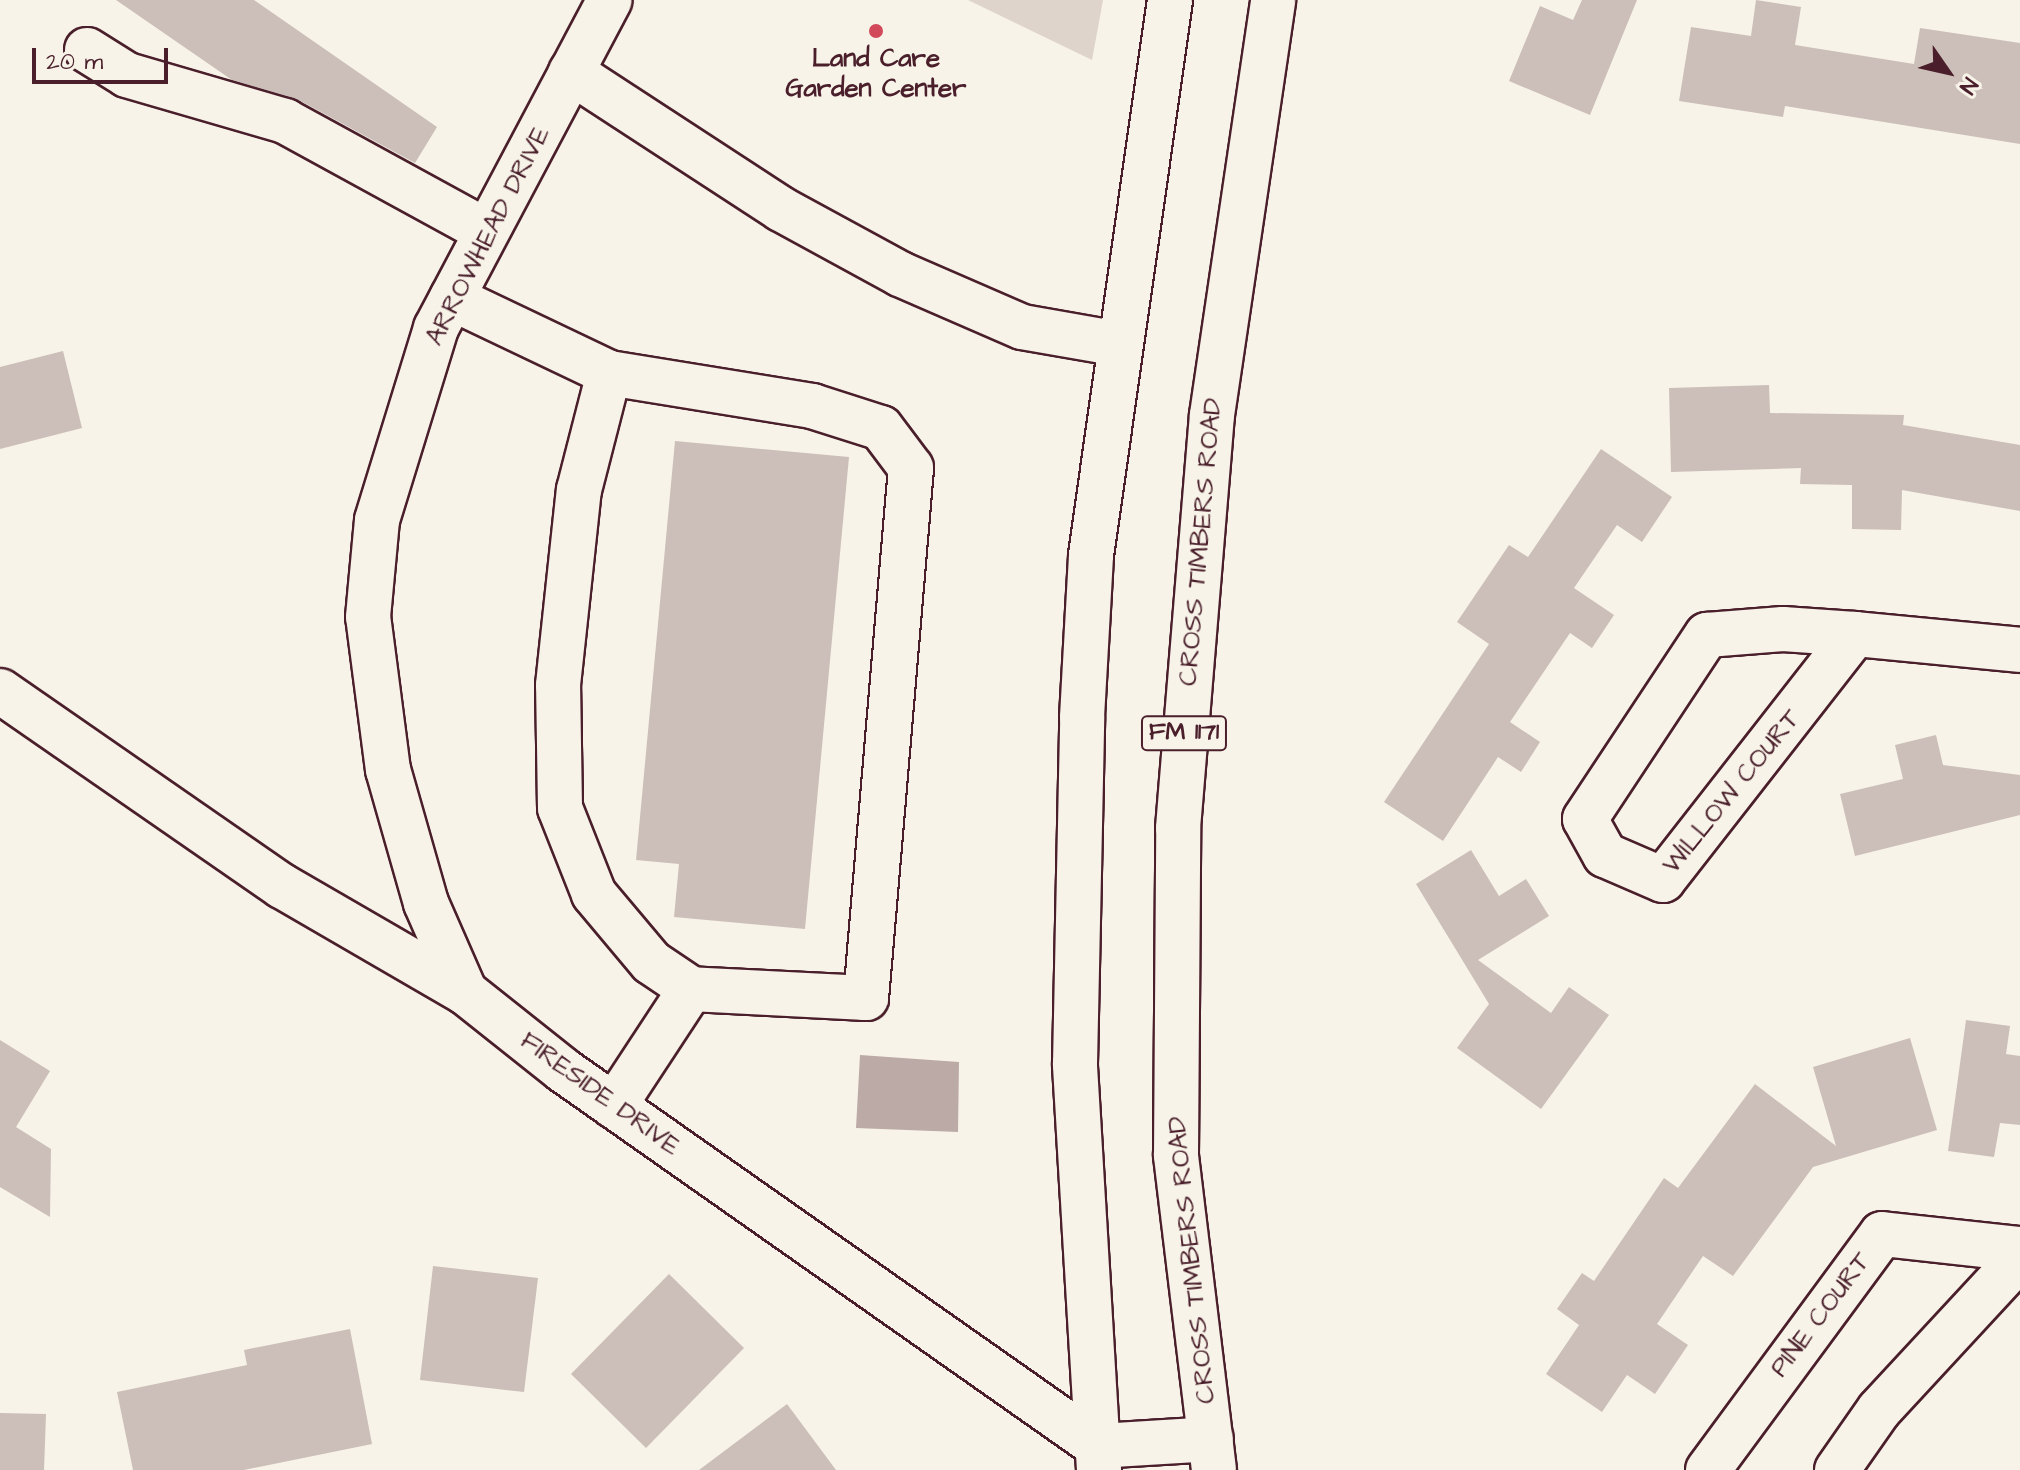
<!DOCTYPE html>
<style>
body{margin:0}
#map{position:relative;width:2020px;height:1470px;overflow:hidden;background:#f7f3e8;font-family:"Architects Daughter",sans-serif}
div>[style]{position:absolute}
.green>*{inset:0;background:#ded4cc}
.water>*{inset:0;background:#bcaaa7}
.building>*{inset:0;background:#ccbfb9}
.roads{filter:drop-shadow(2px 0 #4a1f2b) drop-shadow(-2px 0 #4a1f2b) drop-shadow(0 2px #4a1f2b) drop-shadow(0 -2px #4a1f2b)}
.minor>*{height:44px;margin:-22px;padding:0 22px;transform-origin:22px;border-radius:22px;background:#f7f3e8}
.major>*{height:44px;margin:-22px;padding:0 22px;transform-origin:22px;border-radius:22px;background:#f7f3e8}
.dots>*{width:22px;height:22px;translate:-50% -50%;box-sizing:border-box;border:4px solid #f7f3e8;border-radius:50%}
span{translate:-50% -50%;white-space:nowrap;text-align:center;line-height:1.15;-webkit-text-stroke:8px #f7f3e8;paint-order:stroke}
.shield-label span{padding:2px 6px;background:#f7f3e8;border:2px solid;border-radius:6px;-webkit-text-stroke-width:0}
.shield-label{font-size:24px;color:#4a1f2b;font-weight:700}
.poi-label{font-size:26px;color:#4a1f2b;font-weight:700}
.street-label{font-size:26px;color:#4a1f2b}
.north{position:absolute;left:1908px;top:32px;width:80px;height:80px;-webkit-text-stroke:6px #f7f3e8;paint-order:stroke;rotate:124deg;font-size:22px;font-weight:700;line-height:32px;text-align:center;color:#4a1f2b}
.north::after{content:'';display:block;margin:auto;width:28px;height:36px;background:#4a1f2b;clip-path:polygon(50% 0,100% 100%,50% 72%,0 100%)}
.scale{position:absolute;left:32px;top:48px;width:136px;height:36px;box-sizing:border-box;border:4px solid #4a1f2b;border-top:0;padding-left:10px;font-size:24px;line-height:28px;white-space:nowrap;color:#4a1f2b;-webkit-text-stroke:6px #f7f3e8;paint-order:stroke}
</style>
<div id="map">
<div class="green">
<div style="clip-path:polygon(968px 0,1103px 0,1092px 60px)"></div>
</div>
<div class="water">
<div style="clip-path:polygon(860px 1055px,959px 1062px,958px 1132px,856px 1128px)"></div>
</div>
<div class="building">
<div style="clip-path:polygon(116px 0,254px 0,437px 127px,415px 163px,297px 99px,232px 80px)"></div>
<div style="clip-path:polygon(1582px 0,1637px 0,1590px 115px,1509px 81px,1540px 6px,1573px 20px)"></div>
<div style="clip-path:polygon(1756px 0,1801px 7px,1795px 45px,1914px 64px,1920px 28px,2020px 43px,2020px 144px,1785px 106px,1783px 117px,1679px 101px,1691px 27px,1751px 36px)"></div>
<div style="clip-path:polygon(63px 351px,82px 428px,0 449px,0 367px)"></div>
<div style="clip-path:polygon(1769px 385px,1770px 413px,1904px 415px,1903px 425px,2020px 445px,2020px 511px,1902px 490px,1901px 530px,1852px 529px,1852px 485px,1800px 484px,1801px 468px,1671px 472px,1669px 388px)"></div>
<div style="clip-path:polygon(675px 441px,849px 457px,805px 929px,674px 917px,679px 864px,636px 860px)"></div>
<div style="clip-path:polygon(1601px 449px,1672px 497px,1642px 542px,1617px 525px,1574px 588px,1614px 615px,1592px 648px,1570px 633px,1510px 722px,1540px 742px,1521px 772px,1498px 757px,1443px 841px,1384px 802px,1489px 644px,1457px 622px,1509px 545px,1528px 557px)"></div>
<div style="clip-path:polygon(1936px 735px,1943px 765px,2020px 775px,2020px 815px,1855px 856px,1840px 794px,1903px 779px,1895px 745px)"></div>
<div style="clip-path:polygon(1471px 850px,1499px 896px,1526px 879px,1549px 916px,1478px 960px,1551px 1013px,1569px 987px,1609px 1015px,1541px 1109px,1457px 1048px,1489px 1004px,1416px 884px)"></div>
<div style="clip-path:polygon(1966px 1020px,2010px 1026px,2006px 1054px,2020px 1056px,2020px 1125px,2000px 1123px,1994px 1157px,1948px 1151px)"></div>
<div style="clip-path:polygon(1910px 1038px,1937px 1130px,1813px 1167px,1733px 1276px,1703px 1256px,1657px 1324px,1688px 1345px,1655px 1394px,1627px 1375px,1602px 1412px,1546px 1374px,1579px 1325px,1557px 1309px,1582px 1273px,1594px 1281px,1664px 1178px,1678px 1188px,1755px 1084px,1836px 1146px,1813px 1067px)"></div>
<div style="clip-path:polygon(0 1040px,50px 1071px,16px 1127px,51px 1149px,50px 1217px,0 1187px)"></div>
<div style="clip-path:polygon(433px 1266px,538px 1278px,524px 1392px,420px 1380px)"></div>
<div style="clip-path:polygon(669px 1274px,744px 1348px,646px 1448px,571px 1374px)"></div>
<div style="clip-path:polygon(350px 1329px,372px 1444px,244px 1470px,133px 1470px,117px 1392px,247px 1365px,244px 1350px)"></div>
<div style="clip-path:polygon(787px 1404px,836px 1470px,699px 1470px)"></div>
<div style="clip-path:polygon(0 1413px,46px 1414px,44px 1470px,0 1470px)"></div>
</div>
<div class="roads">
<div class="minor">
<div style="left:87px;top:50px;width:47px;rotate:32deg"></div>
<div style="left:127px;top:75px;width:165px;rotate:16.2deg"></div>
<div style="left:285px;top:121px;width:229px;rotate:28.7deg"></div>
<div style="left:571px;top:72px;width:251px;rotate:33.1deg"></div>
<div style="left:781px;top:209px;width:136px;rotate:28.6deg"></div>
<div style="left:900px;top:274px;width:133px;rotate:23.5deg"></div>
<div style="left:1022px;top:327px;width:98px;rotate:9.9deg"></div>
<div style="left:452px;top:298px;width:174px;rotate:25.5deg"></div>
<div style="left:609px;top:373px;width:206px;rotate:9.2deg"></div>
<div style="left:812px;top:406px;width:72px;rotate:17.7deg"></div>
<div style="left:881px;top:428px;width:50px;rotate:53.1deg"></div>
<div style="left:911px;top:468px;width:532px;rotate:94.85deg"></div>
<div style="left:866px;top:998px;width:175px;rotate:-177.1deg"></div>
<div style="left:691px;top:989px;width:48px;rotate:-146deg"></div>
<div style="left:651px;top:962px;width:89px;rotate:-130deg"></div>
<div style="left:594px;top:894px;width:92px;rotate:-111.6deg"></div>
<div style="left:560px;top:808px;width:123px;rotate:-90.9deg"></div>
<div style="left:558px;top:685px;width:196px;rotate:-83.9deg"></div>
<div style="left:579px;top:490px;width:121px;rotate:-75.6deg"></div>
<div style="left:1783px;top:629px;width:72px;rotate:4deg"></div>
<div style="left:1855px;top:634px;width:312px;rotate:128deg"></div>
<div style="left:1663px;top:880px;width:63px;rotate:-156.7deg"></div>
<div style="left:1605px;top:855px;width:41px;rotate:-119.1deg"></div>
<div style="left:1585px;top:819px;width:221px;rotate:-56.5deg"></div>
<div style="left:1707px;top:635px;width:76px;rotate:-4.5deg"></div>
<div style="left:1855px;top:634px;width:166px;rotate:5.5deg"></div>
<div style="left:0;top:691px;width:343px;rotate:34.7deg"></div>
<div style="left:282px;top:886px;width:211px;rotate:30.1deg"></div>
<div style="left:465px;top:992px;width:125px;rotate:38.5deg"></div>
<div style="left:563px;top:1070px;width:654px;rotate:35.1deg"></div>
<div style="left:1098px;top:1446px;width:113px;rotate:-3.5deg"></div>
<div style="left:465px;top:992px;width:97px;rotate:-113.7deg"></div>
<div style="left:426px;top:903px;width:138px;rotate:-105.9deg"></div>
<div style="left:388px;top:770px;width:154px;rotate:-97.4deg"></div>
<div style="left:368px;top:617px;width:97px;rotate:-84.7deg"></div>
<div style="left:377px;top:520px;width:201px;rotate:-72.9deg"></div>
<div style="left:436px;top:328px;width:371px;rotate:-62.1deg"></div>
<div style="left:614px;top:1106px;width:140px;rotate:-56.7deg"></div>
<div style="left:1708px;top:1470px;width:293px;rotate:-53.6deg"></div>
<div style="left:1882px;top:1234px;width:139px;rotate:6.2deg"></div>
<div style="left:1837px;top:1470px;width:73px;rotate:-55deg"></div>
<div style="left:1879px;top:1410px;width:207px;rotate:-47.2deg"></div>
</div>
<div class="major">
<div style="left:1099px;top:1470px;width:407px;rotate:-93.4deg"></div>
<div style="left:1075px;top:1064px;width:347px;rotate:-88.8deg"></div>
<div style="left:1082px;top:717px;width:162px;rotate:-86.8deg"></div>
<div style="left:1091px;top:555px;width:561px;rotate:-81.9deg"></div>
<div style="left:1214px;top:1470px;width:317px;rotate:-96.9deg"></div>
<div style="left:1176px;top:1155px;width:327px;rotate:-89.6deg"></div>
<div style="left:1178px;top:828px;width:414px;rotate:-85.3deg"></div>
<div style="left:1212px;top:415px;width:419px;rotate:-81.6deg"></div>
</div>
</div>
<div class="dots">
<div style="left:876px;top:31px;background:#d1495b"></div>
</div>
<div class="shield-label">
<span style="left:1184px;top:733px">FM 1171</span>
</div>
<div class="poi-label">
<span style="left:876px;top:74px">Land Care<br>Garden Center</span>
</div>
<div class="street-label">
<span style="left:488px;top:236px;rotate:-63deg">ARROWHEAD DRIVE</span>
<span style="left:1201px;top:542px;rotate:-85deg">CROSS TIMBERS ROAD</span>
<span style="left:1732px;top:792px;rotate:-51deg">WILLOW COURT</span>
<span style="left:600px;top:1094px;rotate:36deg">FIRESIDE DRIVE</span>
<span style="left:1192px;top:1260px;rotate:-96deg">CROSS TIMBERS ROAD</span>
<span style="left:1821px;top:1315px;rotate:-53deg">PINE COURT</span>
</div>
<div class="north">N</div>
<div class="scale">20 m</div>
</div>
